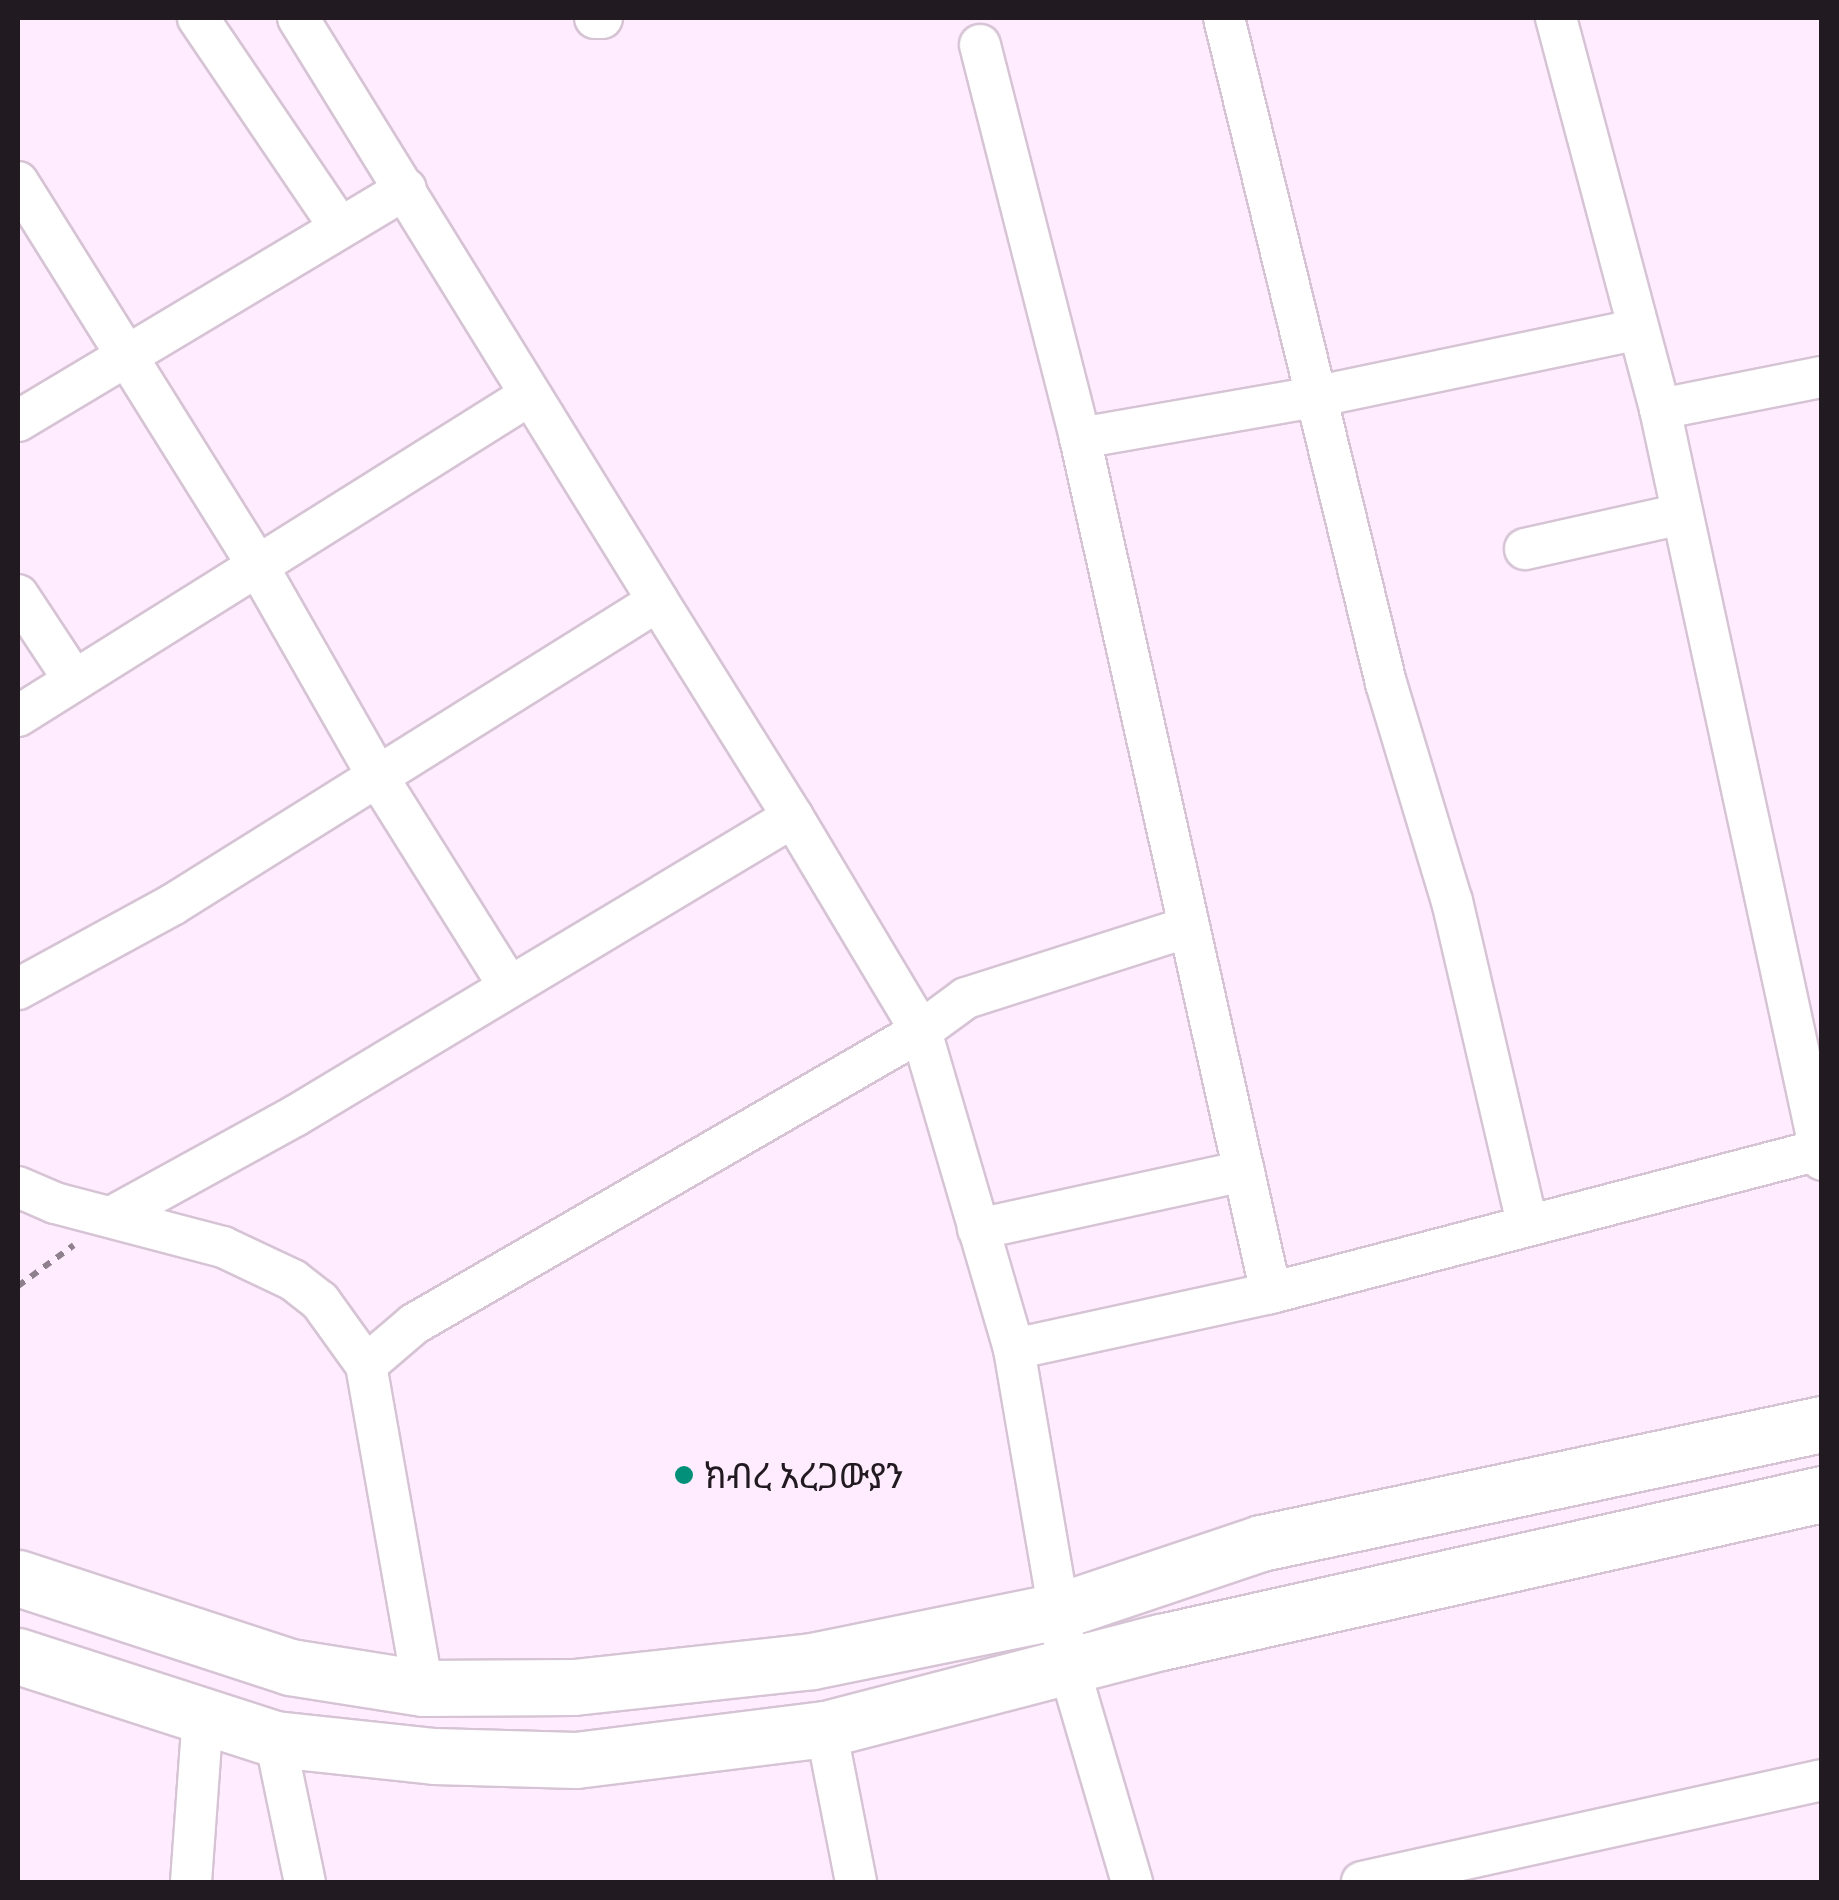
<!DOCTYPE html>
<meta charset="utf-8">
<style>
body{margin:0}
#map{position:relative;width:1839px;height:1900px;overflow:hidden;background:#ffecfe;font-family:"IBM Plex Serif","Noto Sans Ethiopic",serif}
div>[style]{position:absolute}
.path>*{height:6px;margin-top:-3px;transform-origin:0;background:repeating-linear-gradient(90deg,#8e818d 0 8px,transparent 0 16px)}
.roads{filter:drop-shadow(2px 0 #d6c4d5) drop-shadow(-2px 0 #d6c4d5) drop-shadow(0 2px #d6c4d5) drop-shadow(0 -2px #d6c4d5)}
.minor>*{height:40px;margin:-20px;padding:0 20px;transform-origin:20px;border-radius:20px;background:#fff}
.secondary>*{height:55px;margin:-27.5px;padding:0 27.5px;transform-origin:27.5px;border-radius:27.5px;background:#fff}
.dots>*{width:28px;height:28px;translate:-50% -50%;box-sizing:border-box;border:5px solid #ffecfe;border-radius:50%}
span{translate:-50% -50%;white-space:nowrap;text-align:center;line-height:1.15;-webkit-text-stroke:10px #ffecfe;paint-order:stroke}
.poi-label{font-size:35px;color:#211a20}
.left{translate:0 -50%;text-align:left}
.frame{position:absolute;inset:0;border:20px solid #211a20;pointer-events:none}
</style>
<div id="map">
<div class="path">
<div style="left:18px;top:1286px;width:69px;rotate:-36.2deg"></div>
</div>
<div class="roads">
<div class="minor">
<div style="left:198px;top:18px;width:251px;rotate:55.9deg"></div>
<div style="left:298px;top:18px;width:685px;rotate:58.3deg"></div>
<div style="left:595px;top:18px;width:7px"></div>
<div style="left:1224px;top:18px;width:684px;rotate:76.31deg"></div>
<div style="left:1386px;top:683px;width:228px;rotate:73.2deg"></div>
<div style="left:1452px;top:901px;width:332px;rotate:76.9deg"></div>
<div style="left:1556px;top:18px;width:405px;rotate:75.1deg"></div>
<div style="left:1660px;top:409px;width:768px;rotate:77.83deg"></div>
<div style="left:980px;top:45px;width:406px;rotate:75.7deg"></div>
<div style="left:1080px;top:438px;width:876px;rotate:77.41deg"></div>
<div style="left:18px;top:182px;width:449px;rotate:58deg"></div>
<div style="left:256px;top:563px;width:249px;rotate:60.3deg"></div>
<div style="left:379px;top:779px;width:244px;rotate:57.9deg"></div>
<div style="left:1660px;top:409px;width:165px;rotate:-11.2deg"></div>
<div style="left:18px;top:421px;width:452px;rotate:-30.9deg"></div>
<div style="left:1080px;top:438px;width:238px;rotate:-9.9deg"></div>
<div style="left:1314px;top:397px;width:329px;rotate:-11.8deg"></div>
<div style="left:1525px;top:549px;width:161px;rotate:-12.6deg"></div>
<div style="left:18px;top:595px;width:102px;rotate:56.6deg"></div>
<div style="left:18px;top:716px;width:604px;rotate:-32.09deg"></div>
<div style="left:18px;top:989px;width:175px;rotate:-28.6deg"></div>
<div style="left:172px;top:905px;width:573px;rotate:-32.03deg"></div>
<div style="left:658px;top:601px;width:255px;rotate:58deg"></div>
<div style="left:793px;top:817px;width:581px;rotate:149.02deg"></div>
<div style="left:295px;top:1116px;width:205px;rotate:151.2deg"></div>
<div style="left:18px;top:1187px;width:40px;rotate:23.4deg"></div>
<div style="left:55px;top:1203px;width:174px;rotate:14.7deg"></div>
<div style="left:223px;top:1247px;width:77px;rotate:25.2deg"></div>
<div style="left:293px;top:1280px;width:34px;rotate:38deg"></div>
<div style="left:320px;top:1301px;width:79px;rotate:54.3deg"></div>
<div style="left:366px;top:1365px;width:328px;rotate:80deg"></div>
<div style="left:978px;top:1229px;width:272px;rotate:-12.3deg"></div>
<div style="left:1014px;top:1349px;width:263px;rotate:-12.3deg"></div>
<div style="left:1271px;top:1293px;width:566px;rotate:-14.63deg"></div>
<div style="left:366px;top:1365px;width:63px;rotate:-40.5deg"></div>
<div style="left:414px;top:1324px;width:586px;rotate:-30.02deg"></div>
<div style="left:921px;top:1031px;width:249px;rotate:-120.9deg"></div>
<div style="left:826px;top:1729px;width:156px;rotate:78.9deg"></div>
<div style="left:275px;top:1739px;width:146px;rotate:78.2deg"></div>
<div style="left:191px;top:1882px;width:166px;rotate:-85.9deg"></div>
<div style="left:1132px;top:1882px;width:226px;rotate:-106.4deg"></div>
<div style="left:1068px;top:1665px;width:321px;rotate:-99.7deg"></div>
<div style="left:1014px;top:1349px;width:331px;rotate:-106.3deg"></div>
<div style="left:921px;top:1031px;width:56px;rotate:-36.3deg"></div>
<div style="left:966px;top:998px;width:234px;rotate:-17.7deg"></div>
<div style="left:1362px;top:1882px;width:471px;rotate:-12.5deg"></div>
</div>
<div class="secondary">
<div style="left:18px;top:1578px;width:286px;rotate:18.1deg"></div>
<div style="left:290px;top:1667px;width:135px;rotate:9deg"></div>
<div style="left:423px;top:1688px;width:151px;rotate:-0.4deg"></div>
<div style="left:574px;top:1687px;width:239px;rotate:-6.2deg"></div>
<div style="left:812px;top:1661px;width:255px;rotate:-11.5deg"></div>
<div style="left:1062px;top:1610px;width:210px;rotate:-18.6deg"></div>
<div style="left:1261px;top:1543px;width:573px;rotate:-11.98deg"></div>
<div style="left:18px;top:1656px;width:270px;rotate:17.9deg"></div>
<div style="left:275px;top:1739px;width:160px;rotate:6.1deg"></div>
<div style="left:434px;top:1756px;width:142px;rotate:1.6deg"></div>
<div style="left:576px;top:1760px;width:252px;rotate:-7.1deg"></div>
<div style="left:826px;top:1729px;width:346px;rotate:-14.6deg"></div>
<div style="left:1161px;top:1642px;width:677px;rotate:-12.62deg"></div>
</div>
</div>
<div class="dots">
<div style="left:684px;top:1475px;background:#02907a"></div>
</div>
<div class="poi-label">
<span class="left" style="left:704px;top:1475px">ክብረ አረጋውያን</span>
</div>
<div class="frame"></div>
</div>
